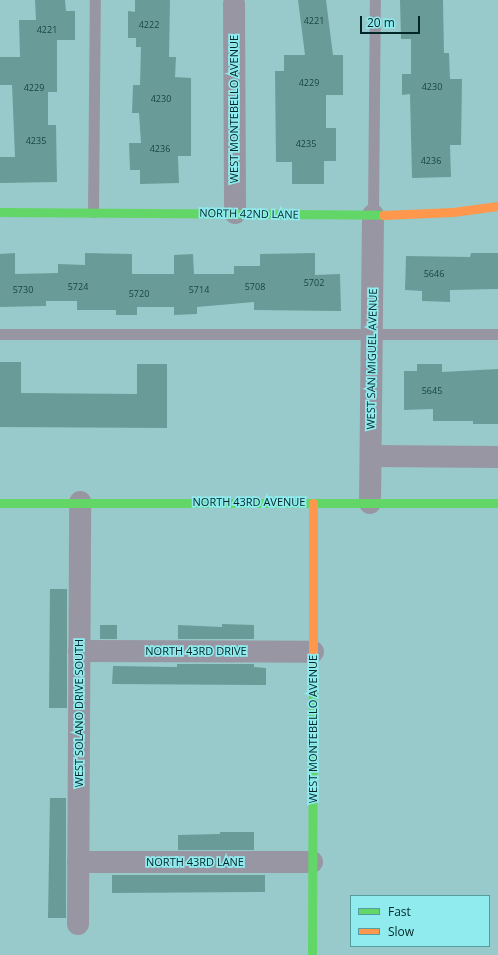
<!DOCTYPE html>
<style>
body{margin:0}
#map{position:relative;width:498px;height:955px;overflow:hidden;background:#98cacb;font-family:"Open Sans",sans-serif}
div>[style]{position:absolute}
.building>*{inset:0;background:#699c98}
.lane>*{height:11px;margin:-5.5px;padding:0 5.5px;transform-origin:5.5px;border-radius:5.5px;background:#9896a2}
.street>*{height:22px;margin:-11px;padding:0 11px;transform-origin:11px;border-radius:11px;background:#9896a2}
.fast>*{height:9px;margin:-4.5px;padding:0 4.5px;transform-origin:4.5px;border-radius:4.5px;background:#63d668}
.slow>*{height:9px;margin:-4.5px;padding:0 4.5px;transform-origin:4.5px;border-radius:4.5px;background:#ff974d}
span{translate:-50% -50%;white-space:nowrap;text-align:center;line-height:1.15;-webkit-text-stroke:3.5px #90ebee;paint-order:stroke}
.number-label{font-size:9px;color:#1a4444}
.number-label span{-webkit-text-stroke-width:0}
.street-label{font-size:11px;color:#002728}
.legend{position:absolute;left:350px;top:895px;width:140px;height:52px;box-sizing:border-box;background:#90ebee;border:1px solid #569d9f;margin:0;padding:5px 7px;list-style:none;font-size:12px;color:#002728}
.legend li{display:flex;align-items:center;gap:8px;height:20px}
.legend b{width:20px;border:1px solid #569d9f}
.scale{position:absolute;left:360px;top:16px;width:60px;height:18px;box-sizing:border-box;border:2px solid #002728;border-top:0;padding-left:5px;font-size:12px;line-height:14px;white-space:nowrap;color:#002728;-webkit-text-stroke:3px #90ebee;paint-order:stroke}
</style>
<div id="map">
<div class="building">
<div style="clip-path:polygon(35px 0,65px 0,66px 11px,75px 11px,75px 40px,57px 40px,57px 92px,48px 92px,48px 125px,56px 125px,57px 182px,0 183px,0 157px,15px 157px,12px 85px,0 85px,0 57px,20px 57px,19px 20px,36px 20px)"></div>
<div style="clip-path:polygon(135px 0,170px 0,169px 57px,176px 57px,175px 77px,191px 78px,191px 156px,178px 156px,179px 183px,140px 184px,140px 170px,130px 170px,129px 143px,141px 143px,139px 113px,132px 113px,133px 85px,140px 85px,141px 47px,136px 47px,136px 38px,128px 38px,128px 11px,135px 12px)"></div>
<div style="clip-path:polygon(298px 0,326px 0,333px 55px,343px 55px,343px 95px,326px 95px,326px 128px,336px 128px,336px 161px,324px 161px,324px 184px,292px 184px,292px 162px,276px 162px,275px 71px,284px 71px,284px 55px,305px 55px)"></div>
<div style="clip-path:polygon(400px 0,443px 0,444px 53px,449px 53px,450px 79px,462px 79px,461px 145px,450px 145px,451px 177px,412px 178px,410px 94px,402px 95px,402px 74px,411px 74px,411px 39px,401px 39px)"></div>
<div style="clip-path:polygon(15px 253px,15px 274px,58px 273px,58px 264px,85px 265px,85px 253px,132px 254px,132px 274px,174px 274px,174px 255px,193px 254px,194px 274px,234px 274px,234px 266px,260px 266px,260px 254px,315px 253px,315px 275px,340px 274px,341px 311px,254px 310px,254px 302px,197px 307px,197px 314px,174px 315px,174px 307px,137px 307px,137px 315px,116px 315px,116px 310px,77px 310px,77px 301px,46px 301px,46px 306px,0 307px,0 254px)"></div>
<div style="clip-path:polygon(471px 253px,498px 253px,498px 289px,450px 290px,450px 302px,422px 301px,422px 291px,405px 290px,406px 256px,470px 257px)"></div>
<div style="clip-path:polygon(0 362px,21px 362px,21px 393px,137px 394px,137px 364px,167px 364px,167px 428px,0 427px)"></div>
<div style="clip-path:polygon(417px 364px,442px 364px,442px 372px,498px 369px,498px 424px,473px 424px,473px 421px,433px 421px,433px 409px,404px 410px,404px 371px,417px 371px)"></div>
<div style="clip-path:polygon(50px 589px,67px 589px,67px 708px,49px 708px)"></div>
<div style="clip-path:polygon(222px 624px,254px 625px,254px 639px,178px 639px,178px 625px,222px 627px)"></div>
<div style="clip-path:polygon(100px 625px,117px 625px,117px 639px,100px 639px)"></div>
<div style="clip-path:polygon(177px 664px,254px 664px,254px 667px,266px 668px,266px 685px,112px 684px,113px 666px,177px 667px)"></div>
<div style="clip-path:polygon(50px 798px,66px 798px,66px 918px,48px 918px)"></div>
<div style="clip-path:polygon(220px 832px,254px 832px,254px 850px,178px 850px,178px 835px,220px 834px)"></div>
<div style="clip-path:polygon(112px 875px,265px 875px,265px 892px,112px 893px)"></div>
</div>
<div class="lane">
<div style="left:93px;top:212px;width:212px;rotate:-89.5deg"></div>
<div style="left:373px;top:215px;width:215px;rotate:-89.5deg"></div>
<div style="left:0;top:334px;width:498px"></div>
</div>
<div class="street">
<div style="left:234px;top:4px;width:209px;rotate:89.7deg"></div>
<div style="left:371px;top:456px;width:127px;rotate:0.5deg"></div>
<div style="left:370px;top:503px;width:288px;rotate:-89.4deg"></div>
<div style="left:79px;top:651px;width:234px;rotate:0.2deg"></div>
<div style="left:78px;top:862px;width:234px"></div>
<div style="left:78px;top:924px;width:422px;rotate:-89.7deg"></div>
</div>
<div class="fast">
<div style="left:0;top:212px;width:383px;rotate:0.4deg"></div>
<div style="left:0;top:503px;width:498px"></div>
<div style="left:312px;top:955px;width:293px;rotate:-89.8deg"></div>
</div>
<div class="slow">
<div style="left:383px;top:215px;width:70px;rotate:-2.5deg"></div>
<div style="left:453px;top:212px;width:45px;rotate:-7.6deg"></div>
<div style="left:313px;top:662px;width:159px;rotate:-90deg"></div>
</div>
<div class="number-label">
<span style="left:314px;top:21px">4221</span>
<span style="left:149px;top:25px">4222</span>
<span style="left:47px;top:30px">4221</span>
<span style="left:309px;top:83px">4229</span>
<span style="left:432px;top:87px">4230</span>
<span style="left:34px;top:88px">4229</span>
<span style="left:161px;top:99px">4230</span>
<span style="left:36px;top:141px">4235</span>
<span style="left:306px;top:144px">4235</span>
<span style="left:160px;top:149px">4236</span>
<span style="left:431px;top:161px">4236</span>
<span style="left:434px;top:274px">5646</span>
<span style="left:314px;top:283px">5702</span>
<span style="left:78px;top:287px">5724</span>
<span style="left:255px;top:287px">5708</span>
<span style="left:23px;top:290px">5730</span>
<span style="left:199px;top:290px">5714</span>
<span style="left:139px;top:294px">5720</span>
<span style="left:432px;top:391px">5645</span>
</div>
<div class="street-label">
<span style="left:234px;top:109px;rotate:-90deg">WEST MONTEBELLO AVENUE</span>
<span style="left:249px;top:214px;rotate:1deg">NORTH 42ND LANE</span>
<span style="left:372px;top:359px;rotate:-89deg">WEST SAN MIGUEL AVENUE</span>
<span style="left:249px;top:502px">NORTH 43RD AVENUE</span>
<span style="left:196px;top:651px">NORTH 43RD DRIVE</span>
<span style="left:79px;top:713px;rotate:-90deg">WEST SOLANO DRIVE SOUTH</span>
<span style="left:313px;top:729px;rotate:-90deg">WEST MONTEBELLO AVENUE</span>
<span style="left:195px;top:862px">NORTH 43RD LANE</span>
</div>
<ul class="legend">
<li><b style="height:5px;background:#63d668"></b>Fast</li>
<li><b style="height:5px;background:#ff974d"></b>Slow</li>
</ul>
<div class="scale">20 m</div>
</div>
